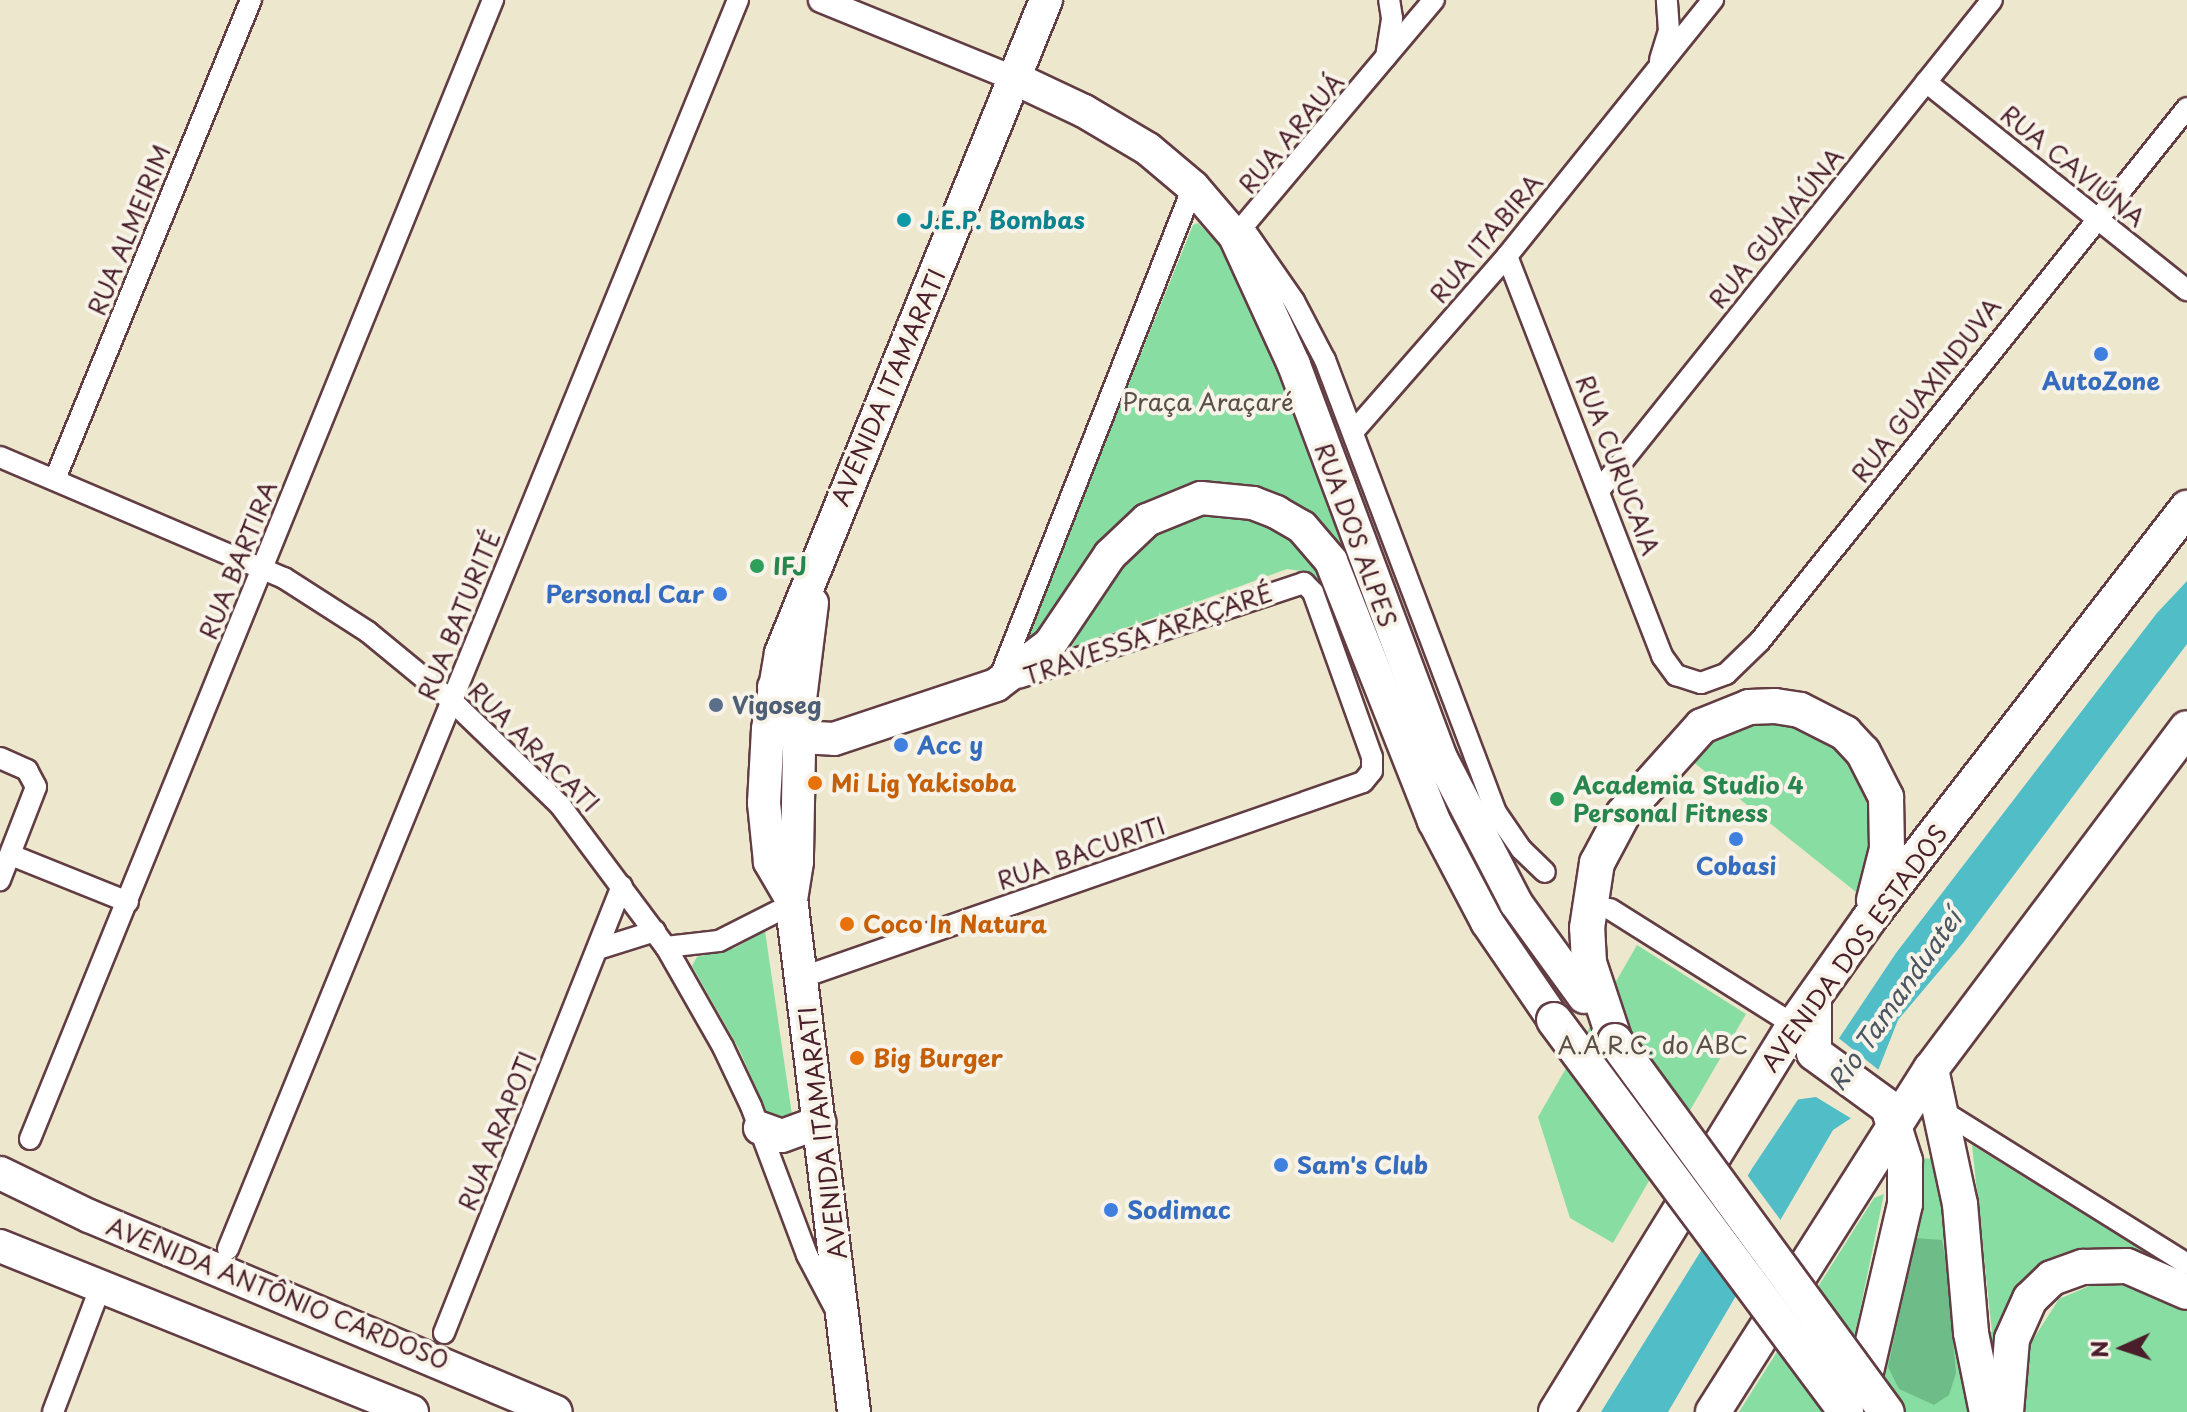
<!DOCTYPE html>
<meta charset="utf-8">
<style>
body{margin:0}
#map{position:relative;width:2187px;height:1412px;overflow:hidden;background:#ede7cd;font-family:"Playpen Sans",sans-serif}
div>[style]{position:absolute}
.green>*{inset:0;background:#88dea2}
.forest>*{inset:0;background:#6ebd88}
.water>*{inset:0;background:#50bdc7}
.pier>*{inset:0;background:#ede7cd}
.roads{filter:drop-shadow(2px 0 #623d43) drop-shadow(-2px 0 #623d43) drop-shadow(0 2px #623d43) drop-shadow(0 -2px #623d43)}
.minor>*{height:20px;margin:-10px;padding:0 10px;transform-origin:10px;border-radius:10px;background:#fff}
.tertiary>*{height:24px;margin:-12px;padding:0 12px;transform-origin:12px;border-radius:12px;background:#fff}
.primary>*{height:32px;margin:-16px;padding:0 16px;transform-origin:16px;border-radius:16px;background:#fff}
.trunk>*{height:34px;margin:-17px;padding:0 17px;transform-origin:17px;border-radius:17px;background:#fff}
.bridges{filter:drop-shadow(2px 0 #623d43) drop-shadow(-2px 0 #623d43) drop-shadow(0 2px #623d43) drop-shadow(0 -2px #623d43)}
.trunk-bridge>*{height:34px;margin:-17px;padding:0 17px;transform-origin:17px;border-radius:17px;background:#fff}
.dots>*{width:22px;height:22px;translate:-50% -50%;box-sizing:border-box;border:4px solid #f7f3e8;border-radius:50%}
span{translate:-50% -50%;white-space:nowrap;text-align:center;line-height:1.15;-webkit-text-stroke:8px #f7f3e8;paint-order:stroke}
.street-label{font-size:24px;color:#4a1f2b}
.culture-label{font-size:24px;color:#0d838f;font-weight:700}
.left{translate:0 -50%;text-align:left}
.shop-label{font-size:24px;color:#366cbe;font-weight:700}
.right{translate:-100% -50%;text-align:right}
.park-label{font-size:24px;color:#5a4f49}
.leisure-label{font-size:24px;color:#27864d;font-weight:700}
.service-label{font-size:24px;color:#4e5e75;font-weight:700}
.food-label{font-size:24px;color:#c56008;font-weight:700}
.water-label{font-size:26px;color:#4c5662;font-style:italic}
.north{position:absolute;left:2083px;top:1308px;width:80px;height:80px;-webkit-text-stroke:6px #f7f3e8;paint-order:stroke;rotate:267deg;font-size:22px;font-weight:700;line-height:32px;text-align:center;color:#4a1f2b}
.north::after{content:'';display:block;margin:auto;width:28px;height:36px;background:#4a1f2b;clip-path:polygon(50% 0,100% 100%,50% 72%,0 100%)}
</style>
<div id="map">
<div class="green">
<div style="clip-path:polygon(1198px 223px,1219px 245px,1251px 295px,1356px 572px,1337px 546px,1250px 487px,1190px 487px,1145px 503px,1110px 531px,1032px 639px,1028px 633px,1193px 225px)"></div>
<div style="clip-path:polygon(1202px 512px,1236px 512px,1285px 531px,1314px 558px,1327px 593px,1310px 572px,1287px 569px,1071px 648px,1124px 556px,1144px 537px)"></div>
<div style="clip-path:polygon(1774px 723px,1796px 727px,1836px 748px,1852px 764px,1872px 805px,1870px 863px,1856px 892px,1687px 757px,1729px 730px)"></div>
<div style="clip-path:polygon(765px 931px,792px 1115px,786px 1122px,769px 1117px,739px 1049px,692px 966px,697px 957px,735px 948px)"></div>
<div style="clip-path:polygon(1637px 945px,1746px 1014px,1613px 1243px,1570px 1218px,1538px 1117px)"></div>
<div style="clip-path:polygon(1972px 1145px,2187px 1278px,2134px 1255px,2010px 1303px,1998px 1331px,2034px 1338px,2059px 1299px,2094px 1284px,2133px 1286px,2187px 1305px,2187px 1412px,1875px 1412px,1922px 1208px,1922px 1158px,1932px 1159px,1943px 1196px,1953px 1338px,1992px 1332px)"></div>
<div style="clip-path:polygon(1884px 1194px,1839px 1412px,1739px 1412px,1874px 1198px)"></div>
</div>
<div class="forest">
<div style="clip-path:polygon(1916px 1238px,1942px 1240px,1946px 1262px,1956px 1373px,1949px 1395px,1934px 1405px,1899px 1389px,1888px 1367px)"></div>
</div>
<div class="water">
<div style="clip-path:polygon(2187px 581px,2187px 644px,1963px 943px,1898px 1020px,1862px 1111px,1833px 1130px,1668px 1412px,1601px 1412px,1753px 1167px,1896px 953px,2157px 613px)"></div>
</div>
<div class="pier">
<div style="clip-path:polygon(1836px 1036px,1880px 1071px,1857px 1122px,1816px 1097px,1794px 1100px)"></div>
<div style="clip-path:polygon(1745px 1172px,1782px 1222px,1743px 1290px,1704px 1238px)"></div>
</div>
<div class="roads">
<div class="minor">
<div style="left:1386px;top:57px;width:39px;rotate:-81deg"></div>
<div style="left:1392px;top:18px;width:18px;rotate:-99deg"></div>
<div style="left:1660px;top:60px;width:30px;rotate:-73deg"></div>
<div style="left:1669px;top:31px;width:31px;rotate:-94deg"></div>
<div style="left:1926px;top:82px;width:334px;rotate:38.6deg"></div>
<div style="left:1244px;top:229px;width:88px;rotate:55.2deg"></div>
<div style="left:1294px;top:301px;width:67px;rotate:62.3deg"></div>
<div style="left:1325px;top:360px;width:482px;rotate:69.3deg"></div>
<div style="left:1495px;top:811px;width:46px;rotate:55.6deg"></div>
<div style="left:1521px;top:849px;width:33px;rotate:44deg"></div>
<div style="left:1235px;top:236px;width:309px;rotate:-49.9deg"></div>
<div style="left:1507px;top:256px;width:429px;rotate:68.8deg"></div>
<div style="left:1662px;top:656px;width:24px;rotate:54deg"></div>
<div style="left:1676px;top:675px;width:26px;rotate:18deg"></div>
<div style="left:1701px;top:683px;width:27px;rotate:-20deg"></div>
<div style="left:1726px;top:674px;width:47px;rotate:-44.1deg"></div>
<div style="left:1760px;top:641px;width:683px;rotate:-51.3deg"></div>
<div style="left:1353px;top:432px;width:234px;rotate:-48.8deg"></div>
<div style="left:1507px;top:256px;width:329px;rotate:-51.2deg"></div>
<div style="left:0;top:457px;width:309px;rotate:23.1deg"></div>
<div style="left:284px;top:578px;width:100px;rotate:32.7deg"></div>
<div style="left:368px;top:632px;width:109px;rotate:39.4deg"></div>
<div style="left:452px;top:701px;width:150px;rotate:43.9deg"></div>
<div style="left:560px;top:805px;width:177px;rotate:53.3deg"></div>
<div style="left:666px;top:947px;width:115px;rotate:60.3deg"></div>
<div style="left:723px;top:1047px;width:65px;rotate:64.6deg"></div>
<div style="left:751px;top:1106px;width:159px;rotate:69.4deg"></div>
<div style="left:807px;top:1255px;width:60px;rotate:62.2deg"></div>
<div style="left:55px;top:479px;width:518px;rotate:-67.75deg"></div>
<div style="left:1601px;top:488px;width:625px;rotate:-51.3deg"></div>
<div style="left:998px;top:682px;width:532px;rotate:-68.5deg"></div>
<div style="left:0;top:758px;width:30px;rotate:24deg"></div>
<div style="left:27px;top:770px;width:19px;rotate:62deg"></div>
<div style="left:36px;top:787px;width:100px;rotate:111.2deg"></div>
<div style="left:11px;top:855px;width:126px;rotate:21.9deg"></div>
<div style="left:1610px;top:909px;width:218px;rotate:32.2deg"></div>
<div style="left:666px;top:947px;width:53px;rotate:-6.5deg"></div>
<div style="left:719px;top:941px;width:82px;rotate:-26.9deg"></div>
<div style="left:598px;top:949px;width:60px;rotate:-17.5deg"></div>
<div style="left:803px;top:977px;width:593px;rotate:-19.2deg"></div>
<div style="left:1363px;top:782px;width:14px;rotate:-51deg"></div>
<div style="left:1372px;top:771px;width:14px;rotate:-90deg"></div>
<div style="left:1372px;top:757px;width:175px;rotate:-109.7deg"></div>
<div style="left:1313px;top:592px;width:13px;rotate:-135deg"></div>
<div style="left:1304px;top:583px;width:300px;rotate:161.6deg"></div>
<div style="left:1936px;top:1107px;width:296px;rotate:32deg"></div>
<div style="left:30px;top:1139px;width:1230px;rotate:-67.88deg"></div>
<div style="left:228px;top:1249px;width:1349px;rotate:-67.79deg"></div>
<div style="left:444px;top:1333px;width:481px;rotate:-68.3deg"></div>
<div style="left:53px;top:1412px;width:133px;rotate:-69.2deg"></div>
</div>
<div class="tertiary">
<div style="left:821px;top:0;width:210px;rotate:22.1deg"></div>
</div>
<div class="primary">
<div style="left:1016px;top:79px;width:75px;rotate:25.2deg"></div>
<div style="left:1084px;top:111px;width:74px;rotate:30.7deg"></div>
<div style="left:1148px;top:149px;width:59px;rotate:40.2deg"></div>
<div style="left:1193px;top:187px;width:65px;rotate:49.4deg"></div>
<div style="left:1235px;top:236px;width:142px;rotate:65.4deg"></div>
<div style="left:1294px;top:365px;width:422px;rotate:69.5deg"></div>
<div style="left:1442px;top:760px;width:161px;rotate:62.6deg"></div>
<div style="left:1516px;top:903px;width:116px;rotate:54.1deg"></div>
<div style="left:812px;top:603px;width:97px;rotate:97.1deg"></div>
<div style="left:800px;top:699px;width:163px;rotate:91.1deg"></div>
<div style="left:797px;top:862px;width:36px;rotate:99deg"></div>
<div style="left:791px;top:898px;width:518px;rotate:83.01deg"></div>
<div style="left:774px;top:687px;width:43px;rotate:73.7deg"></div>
<div style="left:786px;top:728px;width:15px;rotate:37deg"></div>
<div style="left:798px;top:737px;width:36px;rotate:3deg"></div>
<div style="left:834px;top:739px;width:171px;rotate:-18.4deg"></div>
<div style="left:996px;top:685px;width:68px;rotate:-37.2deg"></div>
<div style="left:1050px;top:644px;width:107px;rotate:-56deg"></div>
<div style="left:1110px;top:555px;width:51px;rotate:-43.4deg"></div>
<div style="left:1147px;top:520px;width:58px;rotate:-22.2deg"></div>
<div style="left:1201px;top:498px;width:52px;rotate:5.5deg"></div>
<div style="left:1253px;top:503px;width:25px;rotate:21deg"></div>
<div style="left:1276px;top:512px;width:30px;rotate:30deg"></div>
<div style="left:1302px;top:527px;width:45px;rotate:49.5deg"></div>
<div style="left:1331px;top:561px;width:280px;rotate:68.4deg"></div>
<div style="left:1434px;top:821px;width:114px;rotate:62.3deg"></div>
<div style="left:1487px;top:922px;width:119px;rotate:55.6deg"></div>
<div style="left:791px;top:898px;width:42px;rotate:-120.3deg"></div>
<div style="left:770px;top:862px;width:59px;rotate:-95.8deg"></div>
<div style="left:764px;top:803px;width:74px;rotate:-86.9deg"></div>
<div style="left:768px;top:729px;width:77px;rotate:-80.3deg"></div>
<div style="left:781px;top:653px;width:705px;rotate:-67.91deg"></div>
<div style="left:760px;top:1128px;width:23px;rotate:20deg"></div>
<div style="left:782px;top:1136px;width:40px;rotate:-20.2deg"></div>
<div style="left:0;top:1173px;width:99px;rotate:25.8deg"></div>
<div style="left:89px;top:1216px;width:506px;rotate:22.77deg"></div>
<div style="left:0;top:1246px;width:444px;rotate:21.9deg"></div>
</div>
<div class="trunk">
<div style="left:1814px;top:998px;width:55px;rotate:90deg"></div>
<div style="left:1814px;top:1053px;width:92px;rotate:36.1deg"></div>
<div style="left:1888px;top:1107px;width:57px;rotate:72.5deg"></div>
<div style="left:1905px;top:1161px;width:43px;rotate:90deg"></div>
<div style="left:1905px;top:1204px;width:203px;rotate:103.1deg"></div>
<div style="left:1615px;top:1041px;width:82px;rotate:-108.4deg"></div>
<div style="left:1589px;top:963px;width:35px;rotate:-93deg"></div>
<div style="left:1587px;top:928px;width:66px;rotate:-81.3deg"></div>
<div style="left:1597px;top:863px;width:55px;rotate:-62deg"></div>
<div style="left:1623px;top:814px;width:118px;rotate:-48.1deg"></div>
<div style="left:1702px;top:726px;width:51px;rotate:-22deg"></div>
<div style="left:1749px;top:707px;width:26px;rotate:-2deg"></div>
<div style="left:1775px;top:706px;width:25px;rotate:9deg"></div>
<div style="left:1800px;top:710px;width:51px;rotate:27.1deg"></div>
<div style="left:1845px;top:733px;width:26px;rotate:47deg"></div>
<div style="left:1863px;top:752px;width:51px;rotate:62.9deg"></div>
<div style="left:1886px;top:797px;width:52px;rotate:88.9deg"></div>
<div style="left:1887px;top:849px;width:53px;rotate:104.3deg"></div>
<div style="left:1931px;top:1069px;width:138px;rotate:77.9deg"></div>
<div style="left:1960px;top:1204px;width:129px;rotate:85.1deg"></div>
<div style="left:1971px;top:1333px;width:81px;rotate:78.6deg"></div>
<div style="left:1556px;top:1412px;width:454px;rotate:-58.4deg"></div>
<div style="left:1794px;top:1025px;width:130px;rotate:-54.7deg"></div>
<div style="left:1869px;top:919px;width:520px;rotate:-52.27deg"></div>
<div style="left:1713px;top:1412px;width:406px;rotate:-57.6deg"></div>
<div style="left:1931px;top:1069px;width:426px;rotate:-53.1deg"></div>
<div style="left:2006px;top:1412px;width:73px;rotate:-85.3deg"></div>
<div style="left:2012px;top:1339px;width:44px;rotate:-65.8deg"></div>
<div style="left:2030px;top:1299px;width:30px;rotate:-44deg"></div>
<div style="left:2052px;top:1278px;width:33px;rotate:-20deg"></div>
<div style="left:2083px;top:1267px;width:44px;rotate:-1.3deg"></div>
<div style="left:2127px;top:1266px;width:65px;rotate:23.4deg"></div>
</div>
</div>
<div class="bridges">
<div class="trunk-bridge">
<div style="left:1554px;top:1020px;width:489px;rotate:53.3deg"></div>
<div style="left:1615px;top:1041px;width:460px;rotate:53.8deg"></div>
</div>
</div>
<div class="dots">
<div style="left:904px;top:220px;background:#0f9aa8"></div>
<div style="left:2101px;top:354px;background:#3f7fe0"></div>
<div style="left:757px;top:566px;background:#2e9e5b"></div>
<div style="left:720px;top:594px;background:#3f7fe0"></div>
<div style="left:716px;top:705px;background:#5c6f8a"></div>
<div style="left:901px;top:745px;background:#3f7fe0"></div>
<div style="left:815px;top:783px;background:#e8710a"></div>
<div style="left:1557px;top:799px;background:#2e9e5b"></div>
<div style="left:1736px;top:839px;background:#3f7fe0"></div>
<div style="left:847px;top:924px;background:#e8710a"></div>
<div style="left:857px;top:1058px;background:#e8710a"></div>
<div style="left:1281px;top:1165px;background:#3f7fe0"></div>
<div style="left:1111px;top:1210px;background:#3f7fe0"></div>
</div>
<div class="street-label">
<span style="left:1291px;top:133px;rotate:-50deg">RUA ARAUÁ</span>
<span style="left:2073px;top:166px;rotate:39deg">RUA CAVIÚNA</span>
<span style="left:1776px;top:228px;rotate:-51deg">RUA GUAIAÚNA</span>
<span style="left:129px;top:230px;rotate:-68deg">RUA ALMEIRIM</span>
<span style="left:1486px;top:238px;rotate:-50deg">RUA ITABIRA</span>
<span style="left:888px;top:387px;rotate:-67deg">AVENIDA ITAMARATI</span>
<span style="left:1926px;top:390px;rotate:-52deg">RUA GUAXINDUVA</span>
<span style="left:1618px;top:465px;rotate:69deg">RUA CURUCAIA</span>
<span style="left:1356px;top:535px;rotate:70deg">RUA DOS ALPES</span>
<span style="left:238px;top:560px;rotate:-68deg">RUA BARTIRA</span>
<span style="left:459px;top:615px;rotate:-68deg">RUA BATURITÉ</span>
<span style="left:1148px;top:634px;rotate:-19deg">TRAVESSA ARAÇARÉ</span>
<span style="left:534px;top:747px;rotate:45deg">RUA ARACATI</span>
<span style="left:1081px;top:853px;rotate:-19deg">RUA BACURITI</span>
<span style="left:1854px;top:948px;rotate:-54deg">AVENIDA DOS ESTADOS</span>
<span style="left:497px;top:1131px;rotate:-68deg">RUA ARAPOTI</span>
<span style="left:822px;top:1133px;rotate:-97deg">AVENIDA ITAMARATI</span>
<span style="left:278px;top:1293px;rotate:22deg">AVENIDA ANTÔNIO CARDOSO</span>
</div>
<div class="culture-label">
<span class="left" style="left:920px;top:220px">J.E.P. Bombas</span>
</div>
<div class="shop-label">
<span style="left:2101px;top:381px">AutoZone</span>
<span class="right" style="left:704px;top:594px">Personal Car</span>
<span class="left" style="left:917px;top:745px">Acc y</span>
<span style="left:1736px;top:866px">Cobasi</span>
<span class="left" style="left:1297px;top:1165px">Sam's Club</span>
<span class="left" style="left:1127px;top:1210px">Sodimac</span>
</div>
<div class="park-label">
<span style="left:1208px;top:402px">Praça Araçaré</span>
<span style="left:1653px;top:1045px">A.A.R.C. do ABC</span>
</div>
<div class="leisure-label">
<span class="left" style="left:773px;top:566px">IFJ</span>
<span class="left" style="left:1573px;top:799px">Academia Studio 4<br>Personal Fitness</span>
</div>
<div class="service-label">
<span class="left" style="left:732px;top:705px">Vigoseg</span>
</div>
<div class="food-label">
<span class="left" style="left:831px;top:783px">Mi Lig Yakisoba</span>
<span class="left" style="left:863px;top:924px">Coco In Natura</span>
<span class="left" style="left:873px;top:1058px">Big Burger</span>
</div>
<div class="water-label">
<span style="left:1894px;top:1000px;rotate:-55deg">Rio Tamanduateí</span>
</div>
<div class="north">N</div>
</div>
